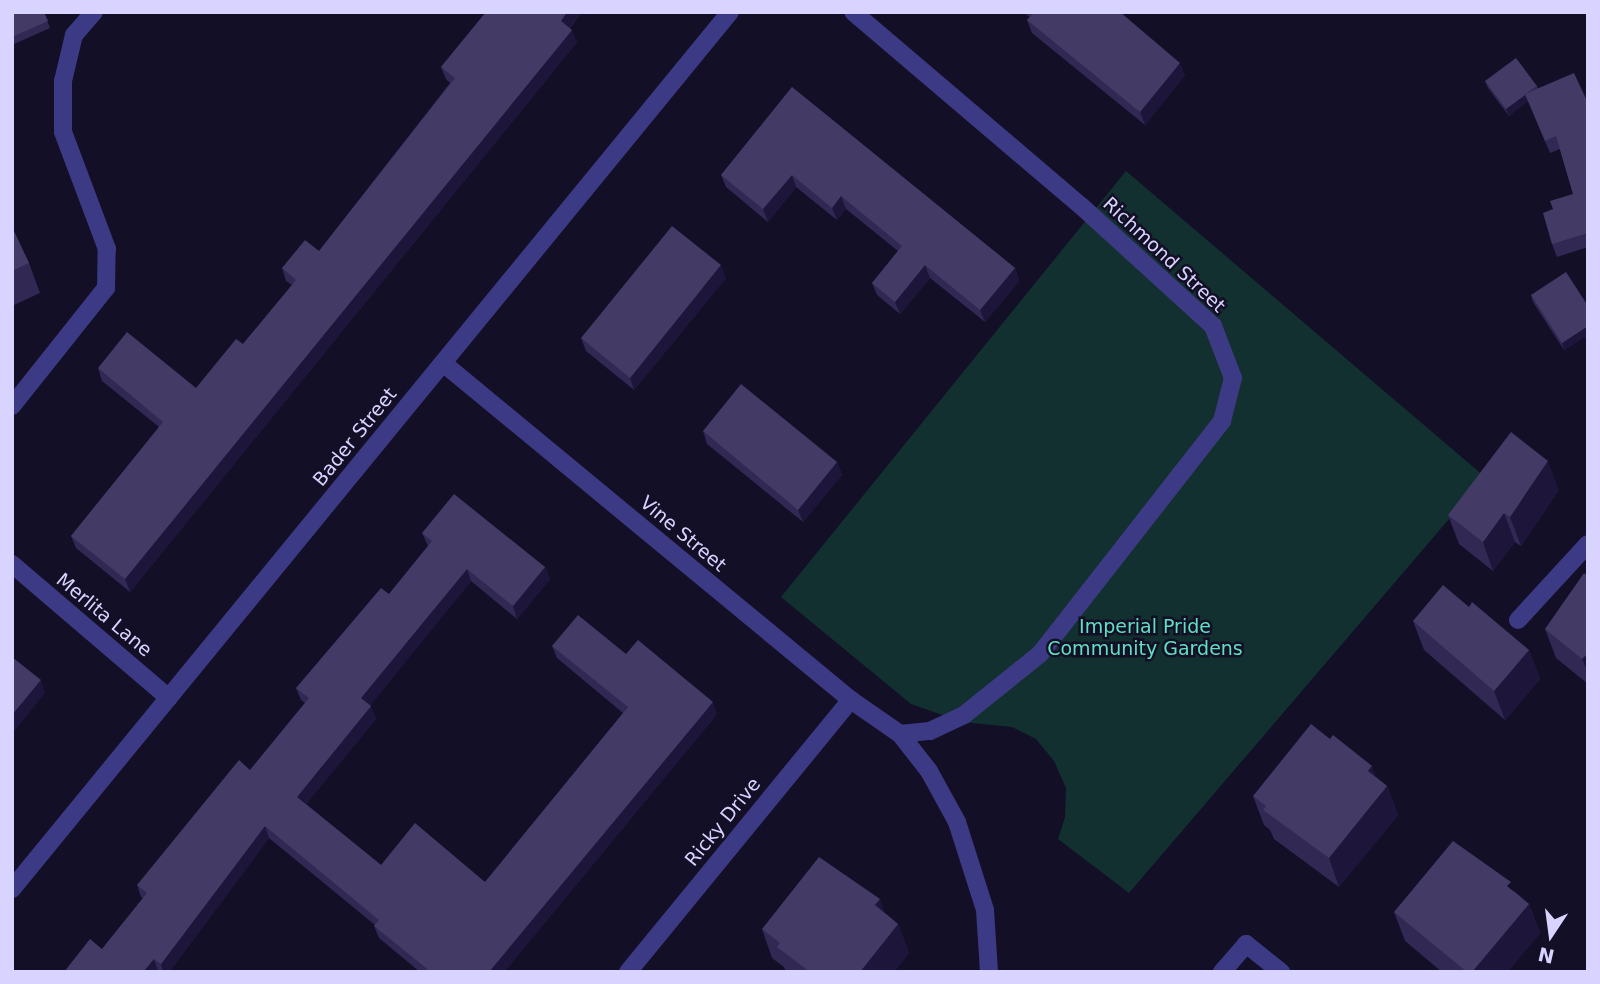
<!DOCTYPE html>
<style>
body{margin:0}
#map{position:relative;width:1600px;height:984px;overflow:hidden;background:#130f26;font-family:"DejaVu Sans",sans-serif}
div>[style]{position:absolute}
.green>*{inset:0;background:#12302f}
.lane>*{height:18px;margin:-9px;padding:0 9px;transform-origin:9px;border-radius:9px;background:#3d3a85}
.street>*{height:18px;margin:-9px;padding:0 9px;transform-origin:9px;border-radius:9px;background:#3d3a85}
.wall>*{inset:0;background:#312854}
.shaded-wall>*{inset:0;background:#1d163a}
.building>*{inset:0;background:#433a66}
span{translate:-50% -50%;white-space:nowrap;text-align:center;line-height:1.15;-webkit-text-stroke:5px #130f26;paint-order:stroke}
.street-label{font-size:19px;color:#d9d4ff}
.park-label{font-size:19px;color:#5fe0c0}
.frame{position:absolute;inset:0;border:14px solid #d9d4ff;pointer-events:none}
.north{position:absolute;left:1516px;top:900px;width:70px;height:70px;-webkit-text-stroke:5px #130f26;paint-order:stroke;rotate:193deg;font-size:19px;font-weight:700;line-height:28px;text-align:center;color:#d9d4ff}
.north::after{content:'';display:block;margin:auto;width:24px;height:32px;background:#d9d4ff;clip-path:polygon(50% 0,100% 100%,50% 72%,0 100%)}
</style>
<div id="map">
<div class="green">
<div style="clip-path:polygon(1126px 171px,1485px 477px,1129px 893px,1058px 839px,1065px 817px,1066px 788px,1054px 761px,1036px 739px,1012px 727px,962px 722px,911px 704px,781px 597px)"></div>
</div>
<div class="lane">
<div style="left:1518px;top:620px;width:103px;rotate:-47.4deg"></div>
<div style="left:900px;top:734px;width:47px;rotate:51.9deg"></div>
<div style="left:929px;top:771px;width:58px;rotate:61.2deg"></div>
<div style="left:957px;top:822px;width:92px;rotate:72.3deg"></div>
<div style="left:985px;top:910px;width:62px;rotate:86.3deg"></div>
<div style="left:1222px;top:972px;width:37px;rotate:-49deg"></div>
<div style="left:1246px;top:944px;width:45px;rotate:38.7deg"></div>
</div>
<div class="street">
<div style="left:443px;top:363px;width:529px;rotate:39.56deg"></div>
<div style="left:851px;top:700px;width:60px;rotate:34.8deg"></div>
<div style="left:900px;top:734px;width:30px;rotate:-6deg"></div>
<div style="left:930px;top:731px;width:38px;rotate:-25deg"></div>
<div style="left:964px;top:715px;width:97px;rotate:-38.8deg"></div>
<div style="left:1040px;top:654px;width:296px;rotate:-52deg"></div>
<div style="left:1222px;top:421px;width:44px;rotate:-75.7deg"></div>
<div style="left:1233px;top:378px;width:56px;rotate:-111deg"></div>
<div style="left:1213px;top:326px;width:178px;rotate:-137.7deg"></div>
<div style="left:1081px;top:206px;width:299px;rotate:-139.6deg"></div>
<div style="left:12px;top:406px;width:151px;rotate:-51.5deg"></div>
<div style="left:106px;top:288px;width:39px;rotate:-89deg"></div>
<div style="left:107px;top:249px;width:125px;rotate:-110.6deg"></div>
<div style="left:63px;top:132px;width:51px;rotate:-90deg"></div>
<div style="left:63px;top:81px;width:47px;rotate:-76.6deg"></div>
<div style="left:74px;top:35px;width:30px;rotate:-49deg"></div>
<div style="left:12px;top:564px;width:206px;rotate:40.5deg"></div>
<div style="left:12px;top:889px;width:1133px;rotate:-50.69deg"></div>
<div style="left:628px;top:972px;width:352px;rotate:-50.7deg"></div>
</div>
<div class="wall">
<div style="clip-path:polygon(12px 12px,44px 12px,50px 28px,12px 45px)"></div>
<div style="clip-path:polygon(486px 12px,582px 12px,570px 28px,577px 42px,130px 592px,76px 548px,71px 536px,159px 427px,102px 381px,98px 368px,196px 388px,243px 344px,292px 285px,286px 281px,282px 268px,319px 251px,450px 83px,446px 79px,441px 67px)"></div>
<div style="clip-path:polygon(1023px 12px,1120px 12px,1185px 75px,1145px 125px,1032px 33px,1027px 20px,1030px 17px)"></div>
<div style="clip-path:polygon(1485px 81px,1537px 86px,1538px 88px,1588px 103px,1588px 247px,1557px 257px,1552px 244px,1553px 209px,1573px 194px,1560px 149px,1550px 153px,1528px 101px,1509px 116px,1488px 88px)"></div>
<div style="clip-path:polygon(792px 87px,1015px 268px,1019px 281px,985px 322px,930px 278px,900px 314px,877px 295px,872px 283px,898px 251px,846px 209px,837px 220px,796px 187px,768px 222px,726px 187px,721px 175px)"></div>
<div style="clip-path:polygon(12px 227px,29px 263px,40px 293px,12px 306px)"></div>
<div style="clip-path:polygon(726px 278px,634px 390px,586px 351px,581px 338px)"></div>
<div style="clip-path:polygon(1531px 295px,1588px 306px,1588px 335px,1564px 350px,1533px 302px)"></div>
<div style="clip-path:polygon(703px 431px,837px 462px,842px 475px,803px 522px,707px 444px)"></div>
<div style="clip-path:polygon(1559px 490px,1521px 546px,1515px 542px,1493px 571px,1459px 544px,1448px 515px)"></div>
<div style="clip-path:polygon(422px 533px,545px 567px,550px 579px,517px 619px,471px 581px,370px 705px,376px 719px,306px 804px,381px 865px,485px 882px,623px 713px,557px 658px,552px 646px,626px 654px,717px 714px,504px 972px,420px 972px,379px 938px,374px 926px,375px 925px,269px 838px,169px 972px,64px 972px,102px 949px,143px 898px,141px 897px,137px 885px,250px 770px,305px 703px,301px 700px,296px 688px,389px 594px,428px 546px)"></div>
<div style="clip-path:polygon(1588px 576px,1588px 684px,1556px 658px,1545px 629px)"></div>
<div style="clip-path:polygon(1413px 621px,1529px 650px,1540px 679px,1505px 720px,1424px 650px)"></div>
<div style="clip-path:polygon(1376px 777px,1387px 786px,1398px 815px,1339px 887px,1274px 839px,1270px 830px,1264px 825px,1253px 796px)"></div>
<div style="clip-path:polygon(1514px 891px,1529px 904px,1540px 933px,1507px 972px,1442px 972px,1405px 941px,1394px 912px)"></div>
<div style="clip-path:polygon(885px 913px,898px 924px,909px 953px,894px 972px,786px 972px,784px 967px,772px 958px,762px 929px)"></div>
</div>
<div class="shaded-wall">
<div style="clip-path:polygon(567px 12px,582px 12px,565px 33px,561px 21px)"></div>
<div style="clip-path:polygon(572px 30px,577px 42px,130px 592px,125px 579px)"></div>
<div style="clip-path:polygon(1180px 63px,1185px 75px,1145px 125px,1140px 112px)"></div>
<div style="clip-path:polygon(1525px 95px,1528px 101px,1509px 116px,1506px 109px)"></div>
<div style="clip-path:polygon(792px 175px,796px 187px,768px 222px,763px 209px)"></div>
<div style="clip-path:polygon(841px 196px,846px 209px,837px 220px,832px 208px)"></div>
<div style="clip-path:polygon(721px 265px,726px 278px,634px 390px,630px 378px)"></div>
<div style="clip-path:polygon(925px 265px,930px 278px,900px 314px,895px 302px)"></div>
<div style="clip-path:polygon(1015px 268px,1019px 281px,985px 322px,980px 310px)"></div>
<div style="clip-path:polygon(1588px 326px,1588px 335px,1564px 350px,1562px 343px)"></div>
<div style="clip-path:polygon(1548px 461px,1559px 490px,1521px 546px,1510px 517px)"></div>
<div style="clip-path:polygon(837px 462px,842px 475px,803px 522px,798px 510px)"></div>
<div style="clip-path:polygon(1504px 513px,1515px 542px,1493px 571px,1483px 542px)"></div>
<div style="clip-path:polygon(545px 567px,550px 579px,517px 619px,513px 606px)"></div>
<div style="clip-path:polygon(467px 569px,471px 581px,366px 711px,361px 698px)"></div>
<div style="clip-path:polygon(1529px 650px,1540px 679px,1505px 720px,1494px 691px)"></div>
<div style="clip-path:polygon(1588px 653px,1588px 673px,1582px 659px)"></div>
<div style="clip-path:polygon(41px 680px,45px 693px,12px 734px,12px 715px)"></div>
<div style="clip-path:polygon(713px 702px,717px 714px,504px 972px,489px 972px)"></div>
<div style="clip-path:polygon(371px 706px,376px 719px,302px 809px,297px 797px)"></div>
<div style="clip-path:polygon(1372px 766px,1382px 793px,1387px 786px,1398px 815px,1339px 887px,1329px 858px,1368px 771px)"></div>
<div style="clip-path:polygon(265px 826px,269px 838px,169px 972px,163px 972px,161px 964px)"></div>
<div style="clip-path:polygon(880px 899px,891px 929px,875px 905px)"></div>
<div style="clip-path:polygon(1529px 904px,1540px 933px,1507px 972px,1472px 972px)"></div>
<div style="clip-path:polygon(898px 924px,909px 953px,894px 972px,860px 972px)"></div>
<div style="clip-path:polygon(154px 959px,158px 971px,158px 972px,143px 972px)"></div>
</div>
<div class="building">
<div style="clip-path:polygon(12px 12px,44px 12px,48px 21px,12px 37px)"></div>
<div style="clip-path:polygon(486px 12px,567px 12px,561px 21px,572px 30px,125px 579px,71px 536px,163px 422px,98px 368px,127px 332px,196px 388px,236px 339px,243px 344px,296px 280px,282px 268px,305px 240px,319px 251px,455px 78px,441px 67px)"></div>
<div style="clip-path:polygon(1034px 12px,1120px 12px,1180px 63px,1140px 112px,1027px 20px)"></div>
<div style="clip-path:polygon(1516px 58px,1537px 86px,1525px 94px,1525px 95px,1506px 109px,1485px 81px)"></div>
<div style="clip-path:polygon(1574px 73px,1588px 103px,1588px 233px,1552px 244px,1543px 213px,1553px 209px,1550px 201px,1573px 194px,1556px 136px,1545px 141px,1525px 94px)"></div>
<div style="clip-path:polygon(792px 87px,1015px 268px,980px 310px,925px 265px,895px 302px,872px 283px,902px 246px,841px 196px,832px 208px,792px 175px,763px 209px,721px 175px)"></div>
<div style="clip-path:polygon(672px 226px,721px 265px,630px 378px,581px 338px)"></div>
<div style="clip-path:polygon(12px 227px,29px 263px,12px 271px)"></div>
<div style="clip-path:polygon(1566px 272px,1588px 306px,1588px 326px,1562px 343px,1531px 295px)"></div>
<div style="clip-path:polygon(741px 384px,837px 462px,798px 510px,703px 431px)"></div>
<div style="clip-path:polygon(1511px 432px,1548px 461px,1510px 517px,1504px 513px,1483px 542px,1448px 515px)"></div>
<div style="clip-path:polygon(454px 494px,545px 567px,513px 606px,467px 569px,361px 698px,371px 706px,297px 797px,381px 865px,415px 823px,485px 882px,628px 707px,552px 646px,578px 615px,626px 654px,638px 640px,713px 702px,489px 972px,431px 972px,374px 926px,379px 920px,265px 826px,161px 964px,154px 959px,143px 972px,64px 972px,90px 939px,102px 949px,147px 893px,137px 885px,239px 760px,250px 770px,309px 698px,296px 688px,381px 588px,389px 594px,432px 541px,422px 533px)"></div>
<div style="clip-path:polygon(1584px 573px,1588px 576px,1588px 653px,1582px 659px,1545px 629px)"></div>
<div style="clip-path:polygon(1443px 585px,1469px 607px,1472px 602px,1529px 650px,1494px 691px,1413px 621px)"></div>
<div style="clip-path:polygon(12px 657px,41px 680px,12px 715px)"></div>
<div style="clip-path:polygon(1311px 724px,1330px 739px,1333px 735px,1372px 766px,1368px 771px,1387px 786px,1329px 858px,1263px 810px,1266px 806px,1253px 796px)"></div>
<div style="clip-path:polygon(1453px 841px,1511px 882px,1507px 886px,1529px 904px,1472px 972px,1467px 972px,1394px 912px)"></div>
<div style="clip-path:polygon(819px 857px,880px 899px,875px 905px,898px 924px,860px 972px,810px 972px,777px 947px,780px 943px,762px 929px)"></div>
</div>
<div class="street-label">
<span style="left:1164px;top:255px;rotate:43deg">Richmond Street</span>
<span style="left:355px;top:437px;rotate:-51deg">Bader Street</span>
<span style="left:683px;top:534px;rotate:40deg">Vine Street</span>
<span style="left:104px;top:615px;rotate:40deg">Merlita Lane</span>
<span style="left:723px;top:822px;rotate:-51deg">Ricky Drive</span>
</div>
<div class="park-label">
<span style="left:1145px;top:638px">Imperial Pride<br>Community Gardens</span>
</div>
<div class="frame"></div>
<div class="north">N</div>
</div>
